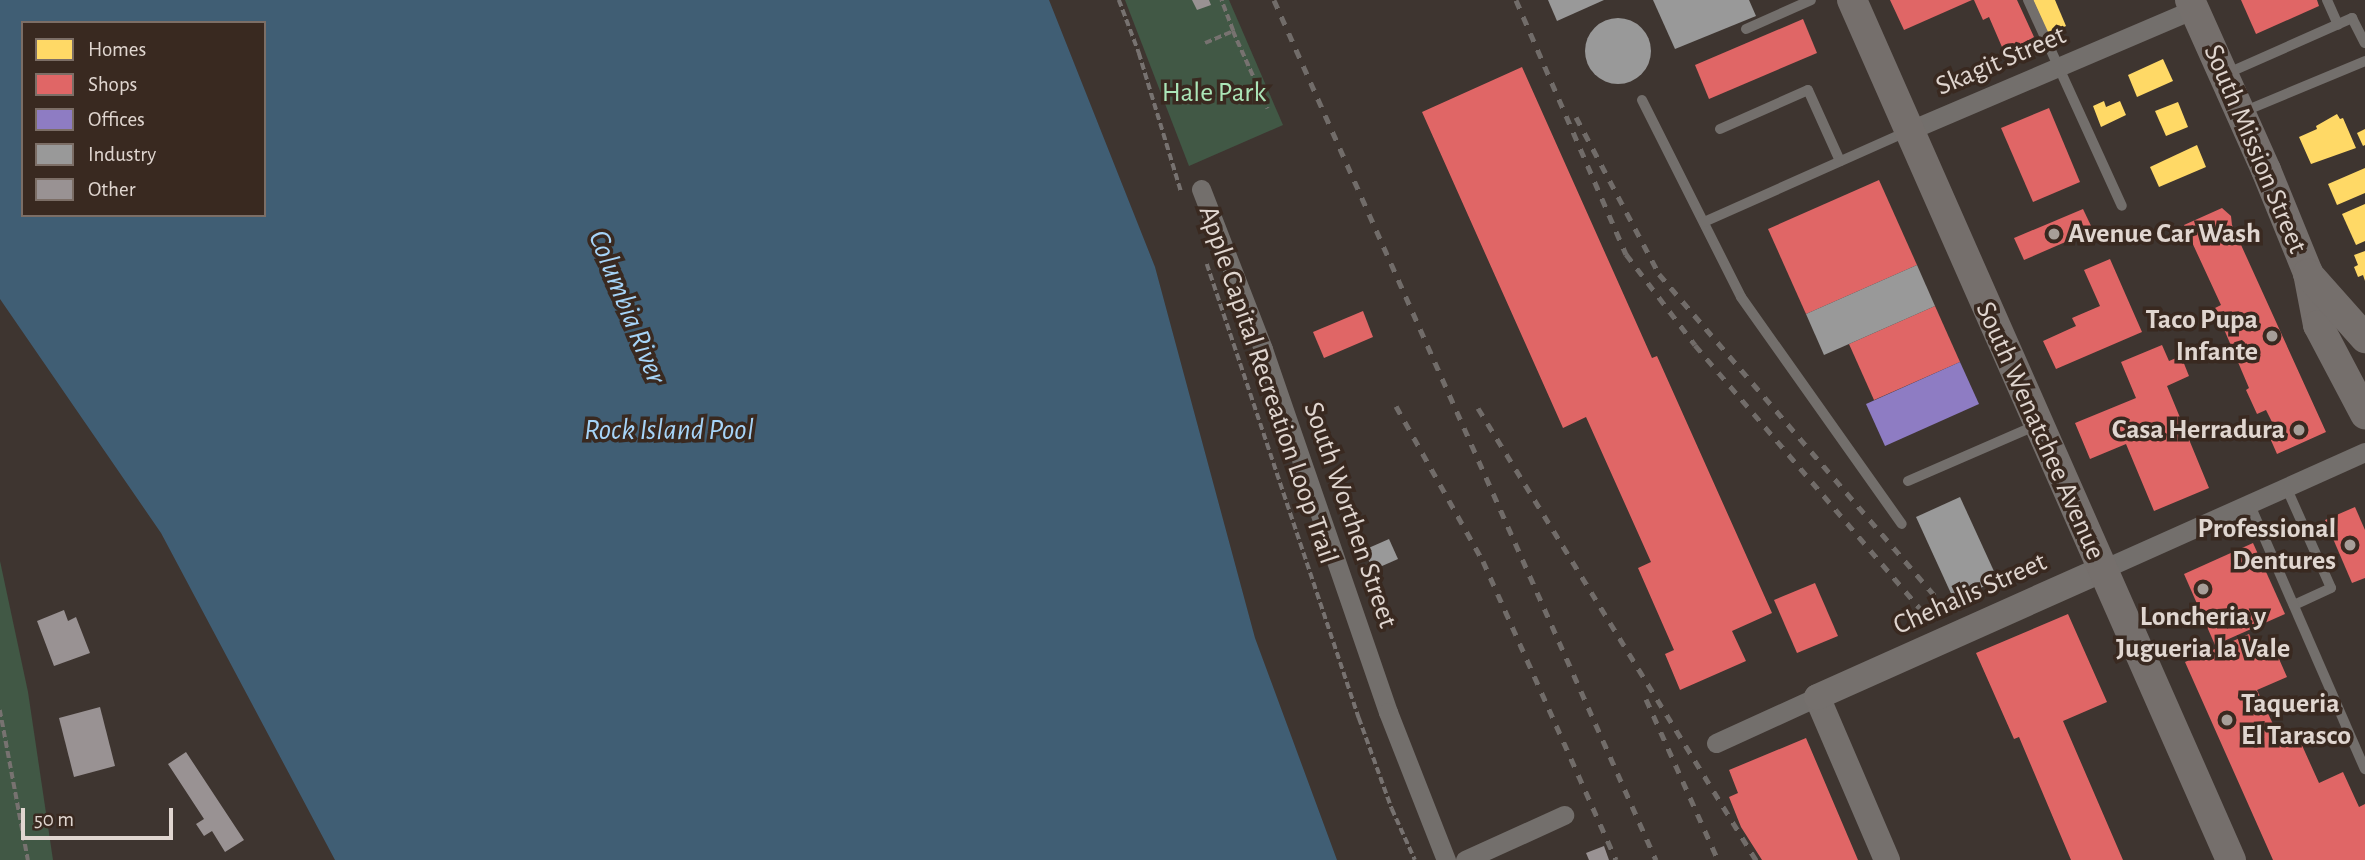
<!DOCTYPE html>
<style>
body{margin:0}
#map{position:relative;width:2365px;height:860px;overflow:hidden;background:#3e3530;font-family:"Alegreya Sans",sans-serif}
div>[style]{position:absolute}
.green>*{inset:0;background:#415845}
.water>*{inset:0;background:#405e74}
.homes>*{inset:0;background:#ffd966}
.shops>*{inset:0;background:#e06666}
.offices>*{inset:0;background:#8e7cc3}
.industry>*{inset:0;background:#999}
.round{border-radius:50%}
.building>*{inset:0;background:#999293}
.path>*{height:3.5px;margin-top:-1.75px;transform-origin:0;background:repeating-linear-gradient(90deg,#777270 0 7px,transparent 0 10.5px)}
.lane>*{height:10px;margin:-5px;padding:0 5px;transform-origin:5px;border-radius:5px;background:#736f6c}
.street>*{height:19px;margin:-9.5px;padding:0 9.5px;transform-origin:9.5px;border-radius:9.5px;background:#736f6c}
.secondary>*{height:26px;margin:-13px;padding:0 13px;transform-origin:13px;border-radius:13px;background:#75706d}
.primary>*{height:30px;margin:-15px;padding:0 15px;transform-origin:15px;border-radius:15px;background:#756f6c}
.rail>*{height:5px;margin-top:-2.5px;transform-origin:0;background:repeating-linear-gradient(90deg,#716c69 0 9px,transparent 0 18px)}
.dots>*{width:19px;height:19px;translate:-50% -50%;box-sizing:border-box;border:4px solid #392920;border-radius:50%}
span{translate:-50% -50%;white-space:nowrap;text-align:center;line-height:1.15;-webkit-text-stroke:7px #392920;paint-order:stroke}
.street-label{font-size:28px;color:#e0d6d0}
.park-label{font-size:28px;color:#abe5b7}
.poi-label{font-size:28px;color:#e0d6d0;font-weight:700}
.left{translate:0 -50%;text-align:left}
.right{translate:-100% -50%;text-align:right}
.water-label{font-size:30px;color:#a6d4f8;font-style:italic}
.legend{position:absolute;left:21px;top:21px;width:245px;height:196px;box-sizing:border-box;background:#392920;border:2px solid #7c6e66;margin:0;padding:9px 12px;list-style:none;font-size:21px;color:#e0d6d0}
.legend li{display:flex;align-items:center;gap:14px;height:35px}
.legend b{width:35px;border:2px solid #7c6e66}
.scale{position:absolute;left:21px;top:808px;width:152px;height:32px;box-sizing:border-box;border:4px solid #e0d6d0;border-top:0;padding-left:9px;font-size:21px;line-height:24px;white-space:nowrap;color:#e0d6d0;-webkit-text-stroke:5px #392920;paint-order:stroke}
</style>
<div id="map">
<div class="green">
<div style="clip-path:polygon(1125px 0,1229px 0,1283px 125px,1189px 166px)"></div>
<div style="clip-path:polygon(0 561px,28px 692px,53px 860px,0 860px)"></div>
</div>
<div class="water">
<div style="clip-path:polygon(evenodd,0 0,1049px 0,1155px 267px,1255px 638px,1337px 860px,335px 860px,161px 533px,0 299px,0 0,23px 23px,264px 23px,264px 215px,23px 215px,23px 23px)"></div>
</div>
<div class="homes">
<div style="clip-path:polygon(2033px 0,2055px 0,2066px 26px,2048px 34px)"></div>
<div style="clip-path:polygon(2163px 59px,2173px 81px,2137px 97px,2128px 75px)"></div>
<div style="clip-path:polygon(2104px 101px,2106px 107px,2120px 101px,2126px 115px,2101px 127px,2093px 106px)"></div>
<div style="clip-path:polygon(2178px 102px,2188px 127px,2166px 136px,2155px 111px)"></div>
<div style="clip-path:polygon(2337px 114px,2340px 119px,2343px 118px,2356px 148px,2311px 164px,2299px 137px,2317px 129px,2316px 126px)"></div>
<div style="clip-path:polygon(2365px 129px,2365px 145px,2363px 146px,2357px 133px)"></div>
<div style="clip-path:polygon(2197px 145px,2206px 167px,2159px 187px,2150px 167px)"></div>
<div style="clip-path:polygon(2365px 168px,2365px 193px,2337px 205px,2328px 184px)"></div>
<div style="clip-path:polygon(2365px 204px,2365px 241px,2356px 245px,2342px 214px)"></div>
<div style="clip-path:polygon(2365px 251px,2365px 281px,2363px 275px,2358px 277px,2354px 267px,2358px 265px,2354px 255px)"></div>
</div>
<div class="shops">
<div style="clip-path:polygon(1890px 0,1972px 0,1904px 30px)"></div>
<div style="clip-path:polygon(1974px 0,2017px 0,2034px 37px,2005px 54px,1989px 17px,1983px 20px)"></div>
<div style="clip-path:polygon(2241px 0,2317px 0,2319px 6px,2256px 34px)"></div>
<div style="clip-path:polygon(1803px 19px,1817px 53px,1709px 99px,1695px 65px)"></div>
<div style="clip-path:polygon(1522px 67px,1652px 358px,1657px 356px,1772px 613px,1732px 631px,1746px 661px,1680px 690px,1665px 654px,1674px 650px,1638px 568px,1651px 562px,1586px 417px,1563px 428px,1422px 112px)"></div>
<div style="clip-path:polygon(2049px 108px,2080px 182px,2033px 202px,2001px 128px)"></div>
<div style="clip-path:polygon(1879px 180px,1917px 265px,1806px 314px,1768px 229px)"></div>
<div style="clip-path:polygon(2222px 208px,2231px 216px,2232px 225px,2326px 432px,2277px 454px,2266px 429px,2274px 426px,2266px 410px,2257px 414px,2246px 390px,2249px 388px,2215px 308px,2221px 305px,2184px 225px)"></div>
<div style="clip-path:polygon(2083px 209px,2093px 230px,2024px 260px,2014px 238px)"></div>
<div style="clip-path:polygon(2110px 259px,2142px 332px,2056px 369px,2043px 341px,2076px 326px,2072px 318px,2100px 306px,2084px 270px)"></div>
<div style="clip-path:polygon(1935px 306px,1960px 362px,1874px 400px,1849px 344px)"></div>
<div style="clip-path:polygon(1363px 311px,1373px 337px,1324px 358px,1313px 332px)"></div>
<div style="clip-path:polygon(2162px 345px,2169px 361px,2181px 356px,2189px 376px,2167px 386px,2209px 488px,2154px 511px,2126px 444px,2090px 459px,2075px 423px,2136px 398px,2121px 362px)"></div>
<div style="clip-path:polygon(2355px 507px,2365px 530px,2365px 578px,2352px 583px,2325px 520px)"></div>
<div style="clip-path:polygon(2253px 543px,2285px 614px,2215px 645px,2184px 574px)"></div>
<div style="clip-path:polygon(1815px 583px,1838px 636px,1797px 653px,1774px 600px)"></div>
<div style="clip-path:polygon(2068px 614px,2107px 702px,2063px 721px,2123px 860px,2071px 860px,2019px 737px,2014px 739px,1976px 653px)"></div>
<div style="clip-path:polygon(2249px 634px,2260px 659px,2276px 652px,2287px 677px,2257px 690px,2280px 739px,2296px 732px,2319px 783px,2343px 772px,2359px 807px,2365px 804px,2365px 860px,2273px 860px,2185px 662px)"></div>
<div style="clip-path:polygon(1806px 738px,1858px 860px,1762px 860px,1741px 827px,1729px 797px,1738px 793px,1729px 770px)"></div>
</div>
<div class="offices">
<div style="clip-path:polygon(1960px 362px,1979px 404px,1885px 446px,1866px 404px)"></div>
</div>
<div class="industry">
<div style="clip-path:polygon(1548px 0,1604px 0,1557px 21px)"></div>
<div style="clip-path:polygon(1653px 0,1749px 0,1756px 16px,1675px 49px)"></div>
<div class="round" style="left:1585px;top:18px;width:66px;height:66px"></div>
<div style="clip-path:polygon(1917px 265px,1935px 306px,1824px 355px,1806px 314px)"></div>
<div style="clip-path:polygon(1960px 497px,1998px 580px,1954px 600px,1916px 517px)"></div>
<div style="clip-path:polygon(1389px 539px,1398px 559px,1373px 570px,1364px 550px)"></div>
</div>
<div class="building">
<div style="clip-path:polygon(1192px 0,1209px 0,1211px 5px,1197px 10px)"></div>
<div style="clip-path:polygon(64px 610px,68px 621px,76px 617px,90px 653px,54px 666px,37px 621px)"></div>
<div style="clip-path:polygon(100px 707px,115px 766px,74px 777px,59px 718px)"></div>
<div style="clip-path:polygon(186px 752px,244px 840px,225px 852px,212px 831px,204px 836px,196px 824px,204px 819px,168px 764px)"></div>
<div style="clip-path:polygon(1604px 846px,1609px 860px,1589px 860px,1586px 853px)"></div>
</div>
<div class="path">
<div style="left:1119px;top:0;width:57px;rotate:69.3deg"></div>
<div style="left:1139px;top:53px;width:144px;rotate:73.1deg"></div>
<div style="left:1233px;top:31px;width:85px;rotate:65.8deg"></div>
<div style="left:1205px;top:43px;width:30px;rotate:-23deg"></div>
<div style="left:1233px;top:31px;width:33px;rotate:-111deg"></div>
<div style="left:1207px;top:264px;width:479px;rotate:71.5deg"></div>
<div style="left:1359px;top:718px;width:97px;rotate:70.1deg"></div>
<div style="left:1392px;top:809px;width:56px;rotate:65.7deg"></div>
<div style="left:0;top:710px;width:153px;rotate:79.4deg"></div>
</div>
<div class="lane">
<div style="left:2028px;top:0;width:226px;rotate:65.5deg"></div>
<div style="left:2327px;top:0;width:27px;rotate:66deg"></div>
<div style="left:1746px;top:29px;width:71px;rotate:-24deg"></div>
<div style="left:2228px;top:73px;width:136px;rotate:-23.9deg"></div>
<div style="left:2352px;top:18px;width:28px;rotate:63deg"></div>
<div style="left:1642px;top:100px;width:220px;rotate:63.3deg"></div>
<div style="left:1741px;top:297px;width:278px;rotate:54.7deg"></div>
<div style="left:2245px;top:111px;width:130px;rotate:-22.6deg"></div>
<div style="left:1720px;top:129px;width:96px;rotate:-23.9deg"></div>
<div style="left:1808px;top:90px;width:78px;rotate:65.7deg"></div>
<div style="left:1704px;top:222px;width:223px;rotate:-24deg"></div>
<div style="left:1908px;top:481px;width:141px;rotate:-23.5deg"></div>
<div style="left:2287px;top:489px;width:108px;rotate:66deg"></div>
<div style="left:2331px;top:588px;width:41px;rotate:155.3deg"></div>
<div style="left:2250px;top:505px;width:288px;rotate:66.5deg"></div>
</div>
<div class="street">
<div style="left:1908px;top:131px;width:311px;rotate:-23.1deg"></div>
<div style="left:1201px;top:189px;width:172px;rotate:68.8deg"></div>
<div style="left:1263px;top:349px;width:384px;rotate:71deg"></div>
<div style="left:1388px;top:712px;width:159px;rotate:68.6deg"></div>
<div style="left:2101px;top:570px;width:289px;rotate:-24.1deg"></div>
<div style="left:1716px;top:743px;width:111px;rotate:-24.5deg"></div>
<div style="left:1465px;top:860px;width:109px;rotate:-24.4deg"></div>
</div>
<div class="secondary">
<div style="left:1887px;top:860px;width:177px;rotate:-113.2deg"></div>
<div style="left:1817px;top:697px;width:311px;rotate:-24.1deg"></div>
</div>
<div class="primary">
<div style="left:1852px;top:0;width:940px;rotate:66.22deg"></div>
<div style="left:2190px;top:0;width:186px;rotate:65.9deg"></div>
<div style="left:2266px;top:170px;width:111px;rotate:67.8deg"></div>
<div style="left:2308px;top:273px;width:53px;rotate:79.1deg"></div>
<div style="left:2318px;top:325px;width:101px;rotate:62.2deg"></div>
<div style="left:2308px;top:274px;width:86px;rotate:48.3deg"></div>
</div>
<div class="rail">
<div style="left:1274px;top:0;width:941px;rotate:66.05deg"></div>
<div style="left:1516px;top:0;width:277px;rotate:66.6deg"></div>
<div style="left:1626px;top:254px;width:114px;rotate:52.8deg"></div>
<div style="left:1695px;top:345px;width:346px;rotate:49.5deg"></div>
<div style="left:1576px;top:117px;width:178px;rotate:62.1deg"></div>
<div style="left:1659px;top:274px;width:441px;rotate:49.4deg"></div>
<div style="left:1396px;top:406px;width:178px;rotate:60.7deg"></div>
<div style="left:1483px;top:561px;width:327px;rotate:66deg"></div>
<div style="left:1478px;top:408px;width:531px;rotate:58.41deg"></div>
<div style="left:1646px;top:699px;width:176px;rotate:65.9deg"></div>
</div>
<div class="dots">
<div style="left:2054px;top:234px;background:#a79e98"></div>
<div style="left:2272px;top:336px;background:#a79e98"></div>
<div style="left:2299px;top:430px;background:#a79e98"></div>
<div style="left:2350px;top:545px;background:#a79e98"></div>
<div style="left:2203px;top:589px;background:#a79e98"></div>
<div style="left:2227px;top:720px;background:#a79e98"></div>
</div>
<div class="street-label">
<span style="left:2001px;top:61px;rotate:-23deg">Skagit Street</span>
<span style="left:2255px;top:149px;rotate:67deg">South Mission Street</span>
<span style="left:1268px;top:385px;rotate:71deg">Apple Capital Recreation Loop Trail</span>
<span style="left:2040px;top:431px;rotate:66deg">South Wenatchee Avenue</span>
<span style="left:1350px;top:515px;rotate:71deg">South Worthen Street</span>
<span style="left:1970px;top:594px;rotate:-24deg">Chehalis Street</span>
</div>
<div class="park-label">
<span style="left:1214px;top:93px">Hale Park</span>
</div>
<div class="poi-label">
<span class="left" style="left:2068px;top:234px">Avenue Car Wash</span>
<span class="right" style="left:2258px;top:336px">Taco Pupa<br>Infante</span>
<span class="right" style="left:2285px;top:430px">Casa Herradura</span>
<span class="right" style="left:2336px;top:545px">Professional<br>Dentures</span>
<span style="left:2203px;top:633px">Loncheria y<br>Jugueria la Vale</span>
<span class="left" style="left:2241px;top:720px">Taqueria<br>El Tarasco</span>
</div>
<div class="water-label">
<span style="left:627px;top:307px;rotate:68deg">Columbia River</span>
<span style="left:669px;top:430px">Rock Island Pool</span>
</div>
<ul class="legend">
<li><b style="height:19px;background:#ffd966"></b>Homes</li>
<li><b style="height:19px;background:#e06666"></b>Shops</li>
<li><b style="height:19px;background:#8e7cc3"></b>Offices</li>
<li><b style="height:19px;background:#999"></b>Industry</li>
<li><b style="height:19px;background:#999293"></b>Other</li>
</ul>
<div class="scale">50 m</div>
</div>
